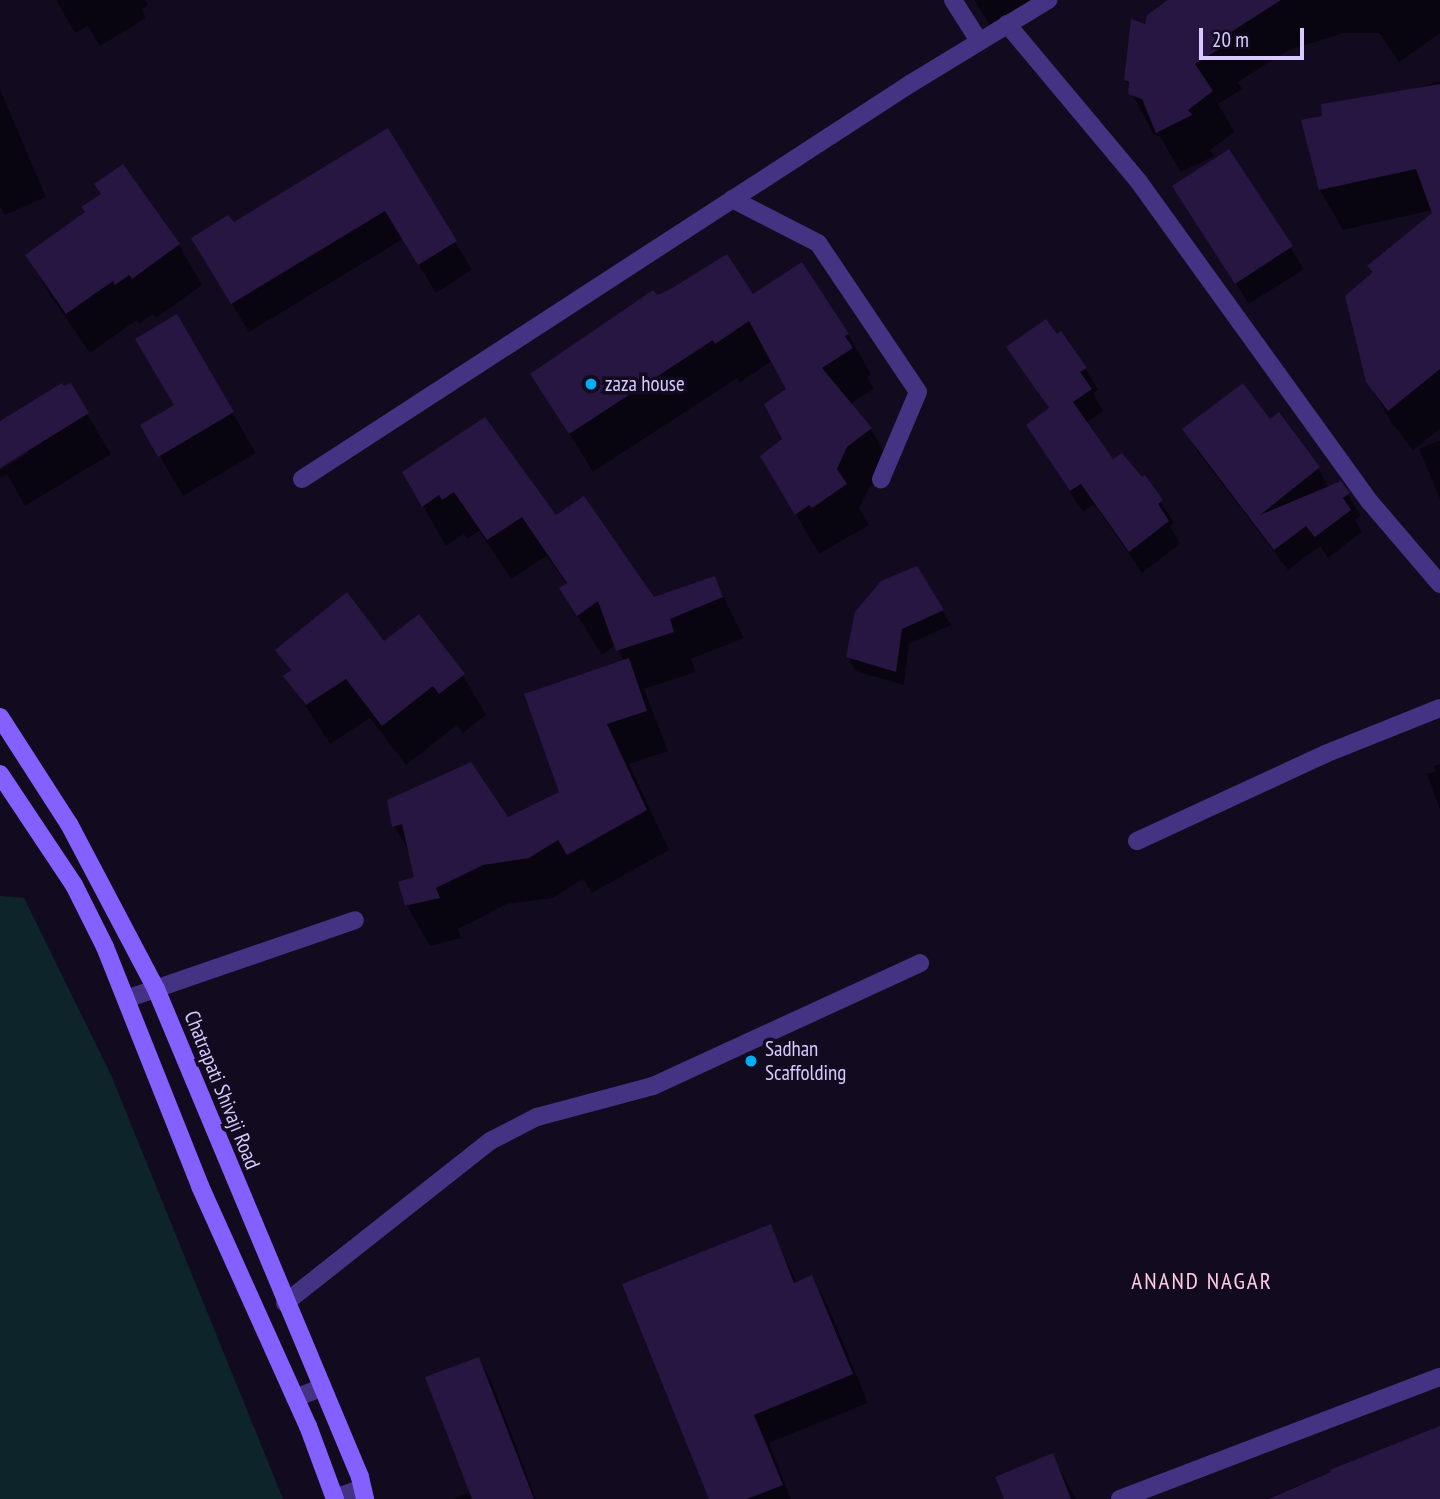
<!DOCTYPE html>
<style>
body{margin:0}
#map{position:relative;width:1440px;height:1499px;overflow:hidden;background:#120b1f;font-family:"PT Sans Narrow",sans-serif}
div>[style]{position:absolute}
.green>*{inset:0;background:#0d252a}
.shadow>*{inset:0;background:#0007}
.building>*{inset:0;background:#271542}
.service>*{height:18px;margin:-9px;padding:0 9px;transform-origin:9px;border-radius:9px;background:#443282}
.minor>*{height:18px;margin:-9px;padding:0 9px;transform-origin:9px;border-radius:9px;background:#443282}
.secondary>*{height:18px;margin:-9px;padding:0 9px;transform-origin:9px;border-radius:9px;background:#8360ff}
.dots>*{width:19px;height:19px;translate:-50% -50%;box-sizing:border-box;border:4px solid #120b1f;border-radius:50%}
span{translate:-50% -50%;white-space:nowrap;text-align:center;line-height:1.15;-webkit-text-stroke:7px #120b1f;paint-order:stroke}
.poi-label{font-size:21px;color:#d9c9ff}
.left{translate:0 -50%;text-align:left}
.street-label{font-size:21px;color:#d9c9ff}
.neighbourhood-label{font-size:23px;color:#ffcbe2;letter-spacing:2px}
.scale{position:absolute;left:1199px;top:28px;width:105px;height:32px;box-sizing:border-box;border:4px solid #d9c9ff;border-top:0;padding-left:9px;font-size:21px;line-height:24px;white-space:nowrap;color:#d9c9ff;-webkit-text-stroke:5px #120b1f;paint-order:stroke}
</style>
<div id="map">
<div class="green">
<div style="clip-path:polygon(0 896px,24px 898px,111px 1075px,283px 1499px,0 1499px)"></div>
</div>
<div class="shadow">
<div style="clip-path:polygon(56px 0,145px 0,148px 5px,142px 9px,146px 18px,100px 46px,88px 26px,75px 33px)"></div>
<div style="clip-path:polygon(974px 0,1050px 0,996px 35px)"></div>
<div style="clip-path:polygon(1171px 0,1440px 0,1440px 33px,1399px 62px,1379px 33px,1343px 33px,1287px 51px,1238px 82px,1242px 89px,1218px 104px,1235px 132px,1210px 150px,1214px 156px,1181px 172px,1160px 137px,1153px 134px,1125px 80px,1146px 27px)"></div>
<div style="clip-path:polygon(1440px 81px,1440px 429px,1413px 450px,1391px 422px,1368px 381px,1374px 273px,1434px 214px,1433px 210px,1343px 230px,1320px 190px,1324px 118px)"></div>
<div style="clip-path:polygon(0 89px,46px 197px,5px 215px,0 207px)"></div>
<div style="clip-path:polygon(388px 131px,472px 270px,436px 293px,403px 239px,249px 332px,209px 267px,233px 225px)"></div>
<div style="clip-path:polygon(1229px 151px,1304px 269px,1249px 304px,1174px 187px)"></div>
<div style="clip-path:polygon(122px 166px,179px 245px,202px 285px,156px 318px,153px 314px,139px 324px,137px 320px,90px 353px,50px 295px,27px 255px,87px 212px)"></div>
<div style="clip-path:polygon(753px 296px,848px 334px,871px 374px,867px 377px,874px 389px,850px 404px,871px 429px,894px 469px,870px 487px,859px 508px,869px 525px,819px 554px,762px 456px,784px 439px,788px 389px,772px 361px,739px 383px,737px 378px,593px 472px,532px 374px,656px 298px)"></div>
<div style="clip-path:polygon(176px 316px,256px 453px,183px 496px,142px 426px,176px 406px)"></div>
<div style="clip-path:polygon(1008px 347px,1086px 369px,1098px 390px,1093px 393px,1103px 411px,1086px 423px,1113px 461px,1142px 480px,1145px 477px,1174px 523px,1170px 526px,1180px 544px,1142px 573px,1094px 504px,1083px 512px,1041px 447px,1028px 426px,1050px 410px)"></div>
<div style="clip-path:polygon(70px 385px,111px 454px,25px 506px,7px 474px,0 478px,0 470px,28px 453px,26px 450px,0 465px,0 419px,2px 422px)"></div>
<div style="clip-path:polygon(1270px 422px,1318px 468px,1329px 488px,1348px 494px,1361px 516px,1355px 520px,1362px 532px,1328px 558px,1320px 546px,1288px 570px,1197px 451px,1184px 429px)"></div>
<div style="clip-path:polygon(1440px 440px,1440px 499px,1419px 449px)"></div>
<div style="clip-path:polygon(404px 473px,556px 517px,653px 599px,714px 578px,744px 638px,691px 659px,696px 672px,644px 689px,668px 751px,629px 764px,669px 850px,592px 893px,583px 879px,553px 898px,507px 904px,458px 929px,461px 938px,430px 946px,407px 906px,401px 883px,416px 878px,411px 855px,394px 826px,389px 801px,507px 819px,561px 793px,624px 661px,616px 645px,602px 655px,561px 589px,567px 585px,547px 556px,511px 579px,479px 531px,467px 539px,464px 534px,446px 546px)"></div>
<div style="clip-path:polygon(917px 568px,951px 625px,909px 644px,904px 685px,856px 671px,848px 657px)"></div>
<div style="clip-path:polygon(383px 643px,463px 675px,486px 715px,463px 733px,457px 725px,406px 765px,370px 718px,330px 744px,286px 676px,291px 672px,278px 650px)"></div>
<div style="clip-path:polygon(1440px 764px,1440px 810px,1427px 774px,1436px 771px,1434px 766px)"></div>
<div style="clip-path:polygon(770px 1226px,797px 1283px,812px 1277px,828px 1306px,868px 1403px,769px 1443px,791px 1499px,711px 1499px)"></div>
<div style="clip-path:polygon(479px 1359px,491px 1380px,536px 1499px,452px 1499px,471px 1492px)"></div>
<div style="clip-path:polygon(1440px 1428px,1440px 1499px,1265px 1499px)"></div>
<div style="clip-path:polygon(1052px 1455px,1076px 1499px,1006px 1499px)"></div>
</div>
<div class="building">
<div style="clip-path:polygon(1168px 0,1281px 0,1217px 41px,1221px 48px,1195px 64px,1213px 91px,1188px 110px,1192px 115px,1156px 133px,1142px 99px,1128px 94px,1129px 82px,1124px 80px,1131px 19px,1145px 24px,1147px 15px)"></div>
<div style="clip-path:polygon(1440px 84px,1440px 369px,1388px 411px,1366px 382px,1345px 296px,1373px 272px,1367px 266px,1432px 213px,1416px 169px,1319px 190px,1301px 120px,1322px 116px,1321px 104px)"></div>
<div style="clip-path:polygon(388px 128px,457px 241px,418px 265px,385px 211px,231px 304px,191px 238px,228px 215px,234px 222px)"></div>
<div style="clip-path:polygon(1229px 149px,1293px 246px,1235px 284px,1172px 186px)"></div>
<div style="clip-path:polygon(123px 164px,180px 244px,132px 279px,129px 275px,115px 285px,113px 281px,66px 314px,25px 255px,85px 212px,81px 207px,101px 194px,94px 184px)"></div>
<div style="clip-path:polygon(727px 254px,753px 294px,802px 262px,849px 334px,845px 336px,853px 348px,822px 368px,872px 428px,847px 447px,837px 469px,847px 484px,812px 508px,809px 505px,795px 515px,760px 456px,782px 439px,764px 404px,786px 389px,749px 321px,715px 344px,713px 340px,569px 434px,530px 374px,653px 290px,657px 295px,669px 290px)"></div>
<div style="clip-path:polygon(177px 314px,234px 412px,158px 457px,140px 425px,174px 405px,135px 339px)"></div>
<div style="clip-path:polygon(1046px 319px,1057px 334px,1061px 331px,1087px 368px,1080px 372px,1092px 389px,1073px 402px,1113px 459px,1122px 453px,1142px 477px,1145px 475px,1163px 500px,1158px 504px,1169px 521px,1129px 552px,1081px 484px,1070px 491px,1026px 425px,1049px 408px,1006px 347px)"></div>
<div style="clip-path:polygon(62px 383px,64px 386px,71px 383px,89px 413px,0 468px,0 421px)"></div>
<div style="clip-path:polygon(1243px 383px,1270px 419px,1279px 412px,1320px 467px,1260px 515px,1341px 481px,1350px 493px,1343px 498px,1351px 510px,1315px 537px,1306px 526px,1274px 550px,1182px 429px)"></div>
<div style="clip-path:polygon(485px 417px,556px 515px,584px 496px,654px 597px,715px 576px,723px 597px,670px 619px,674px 632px,616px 651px,598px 601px,577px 616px,559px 588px,567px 583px,522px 517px,487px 540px,454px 492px,442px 500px,439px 495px,422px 507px,402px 472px)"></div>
<div style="clip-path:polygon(917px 566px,944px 610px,902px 629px,896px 672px,846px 657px,855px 612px,881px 581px)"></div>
<div style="clip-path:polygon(347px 592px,384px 641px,419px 614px,465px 674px,439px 694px,433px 686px,382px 726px,346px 679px,306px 705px,283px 676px,291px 670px,275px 650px)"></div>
<div style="clip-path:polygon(629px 658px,647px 711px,607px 724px,647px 810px,567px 855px,558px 840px,529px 858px,483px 865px,436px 888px,440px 898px,405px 906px,398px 882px,414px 877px,402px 824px,392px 827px,387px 800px,471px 762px,508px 817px,559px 792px,524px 694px)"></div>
<div style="clip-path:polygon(771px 1224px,794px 1283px,812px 1275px,853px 1374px,754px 1415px,783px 1485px,747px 1499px,709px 1499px,622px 1284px)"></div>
<div style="clip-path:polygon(479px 1357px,534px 1499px,472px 1499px,425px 1377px)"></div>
<div style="clip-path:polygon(1440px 1426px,1440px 1499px,1268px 1499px,1331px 1472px,1330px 1470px)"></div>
<div style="clip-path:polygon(1053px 1453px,1071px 1499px,1004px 1499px,995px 1477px)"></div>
</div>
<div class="service">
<div style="left:732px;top:199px;width:97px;rotate:27.1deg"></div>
<div style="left:818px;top:243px;width:179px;rotate:56.1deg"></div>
<div style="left:918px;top:392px;width:95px;rotate:113deg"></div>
<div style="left:285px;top:1303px;width:261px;rotate:-38.3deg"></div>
<div style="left:490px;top:1141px;width:53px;rotate:-27.1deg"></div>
<div style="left:537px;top:1117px;width:120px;rotate:-15deg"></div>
<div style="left:653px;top:1086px;width:294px;rotate:-24.7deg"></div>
<div style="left:295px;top:1398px;width:28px;rotate:-21deg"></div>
<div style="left:335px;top:1498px;width:29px;rotate:-20deg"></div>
</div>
<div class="minor">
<div style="left:953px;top:0;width:49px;rotate:57.6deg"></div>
<div style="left:1007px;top:24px;width:206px;rotate:50.1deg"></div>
<div style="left:1139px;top:182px;width:395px;rotate:54.2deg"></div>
<div style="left:1370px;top:502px;width:108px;rotate:49.5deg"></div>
<div style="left:302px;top:479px;width:725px;rotate:-33.01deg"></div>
<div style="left:910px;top:84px;width:162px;rotate:-31.3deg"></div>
<div style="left:1137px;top:841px;width:207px;rotate:-24.8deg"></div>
<div style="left:1325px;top:754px;width:124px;rotate:-21.8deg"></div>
<div style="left:126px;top:999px;width:242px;rotate:-19deg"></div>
<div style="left:1120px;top:1499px;width:342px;rotate:-20.9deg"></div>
</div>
<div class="secondary">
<div style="left:0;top:717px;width:127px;rotate:57.2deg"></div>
<div style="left:69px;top:824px;width:187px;rotate:62.2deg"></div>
<div style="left:156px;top:989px;width:529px;rotate:67.31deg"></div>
<div style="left:360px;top:1477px;width:23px;rotate:77deg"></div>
<div style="left:0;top:774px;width:133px;rotate:56.3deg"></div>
<div style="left:74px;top:885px;width:69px;rotate:63.4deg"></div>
<div style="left:105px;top:947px;width:257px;rotate:68.3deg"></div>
<div style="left:200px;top:1186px;width:263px;rotate:65.8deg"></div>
<div style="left:308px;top:1426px;width:78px;rotate:69.7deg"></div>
</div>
<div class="dots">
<div style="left:591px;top:384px;background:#00acf4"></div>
<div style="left:751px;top:1061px;background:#00acf4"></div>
</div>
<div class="poi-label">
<span class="left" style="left:605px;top:384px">zaza house</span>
<span class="left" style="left:765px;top:1061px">Sadhan<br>Scaffolding</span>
</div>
<div class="street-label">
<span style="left:222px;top:1090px;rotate:68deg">Chatrapati Shivaji Road</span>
</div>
<div class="neighbourhood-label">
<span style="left:1202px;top:1281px">ANAND NAGAR</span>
</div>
<div class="scale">20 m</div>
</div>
